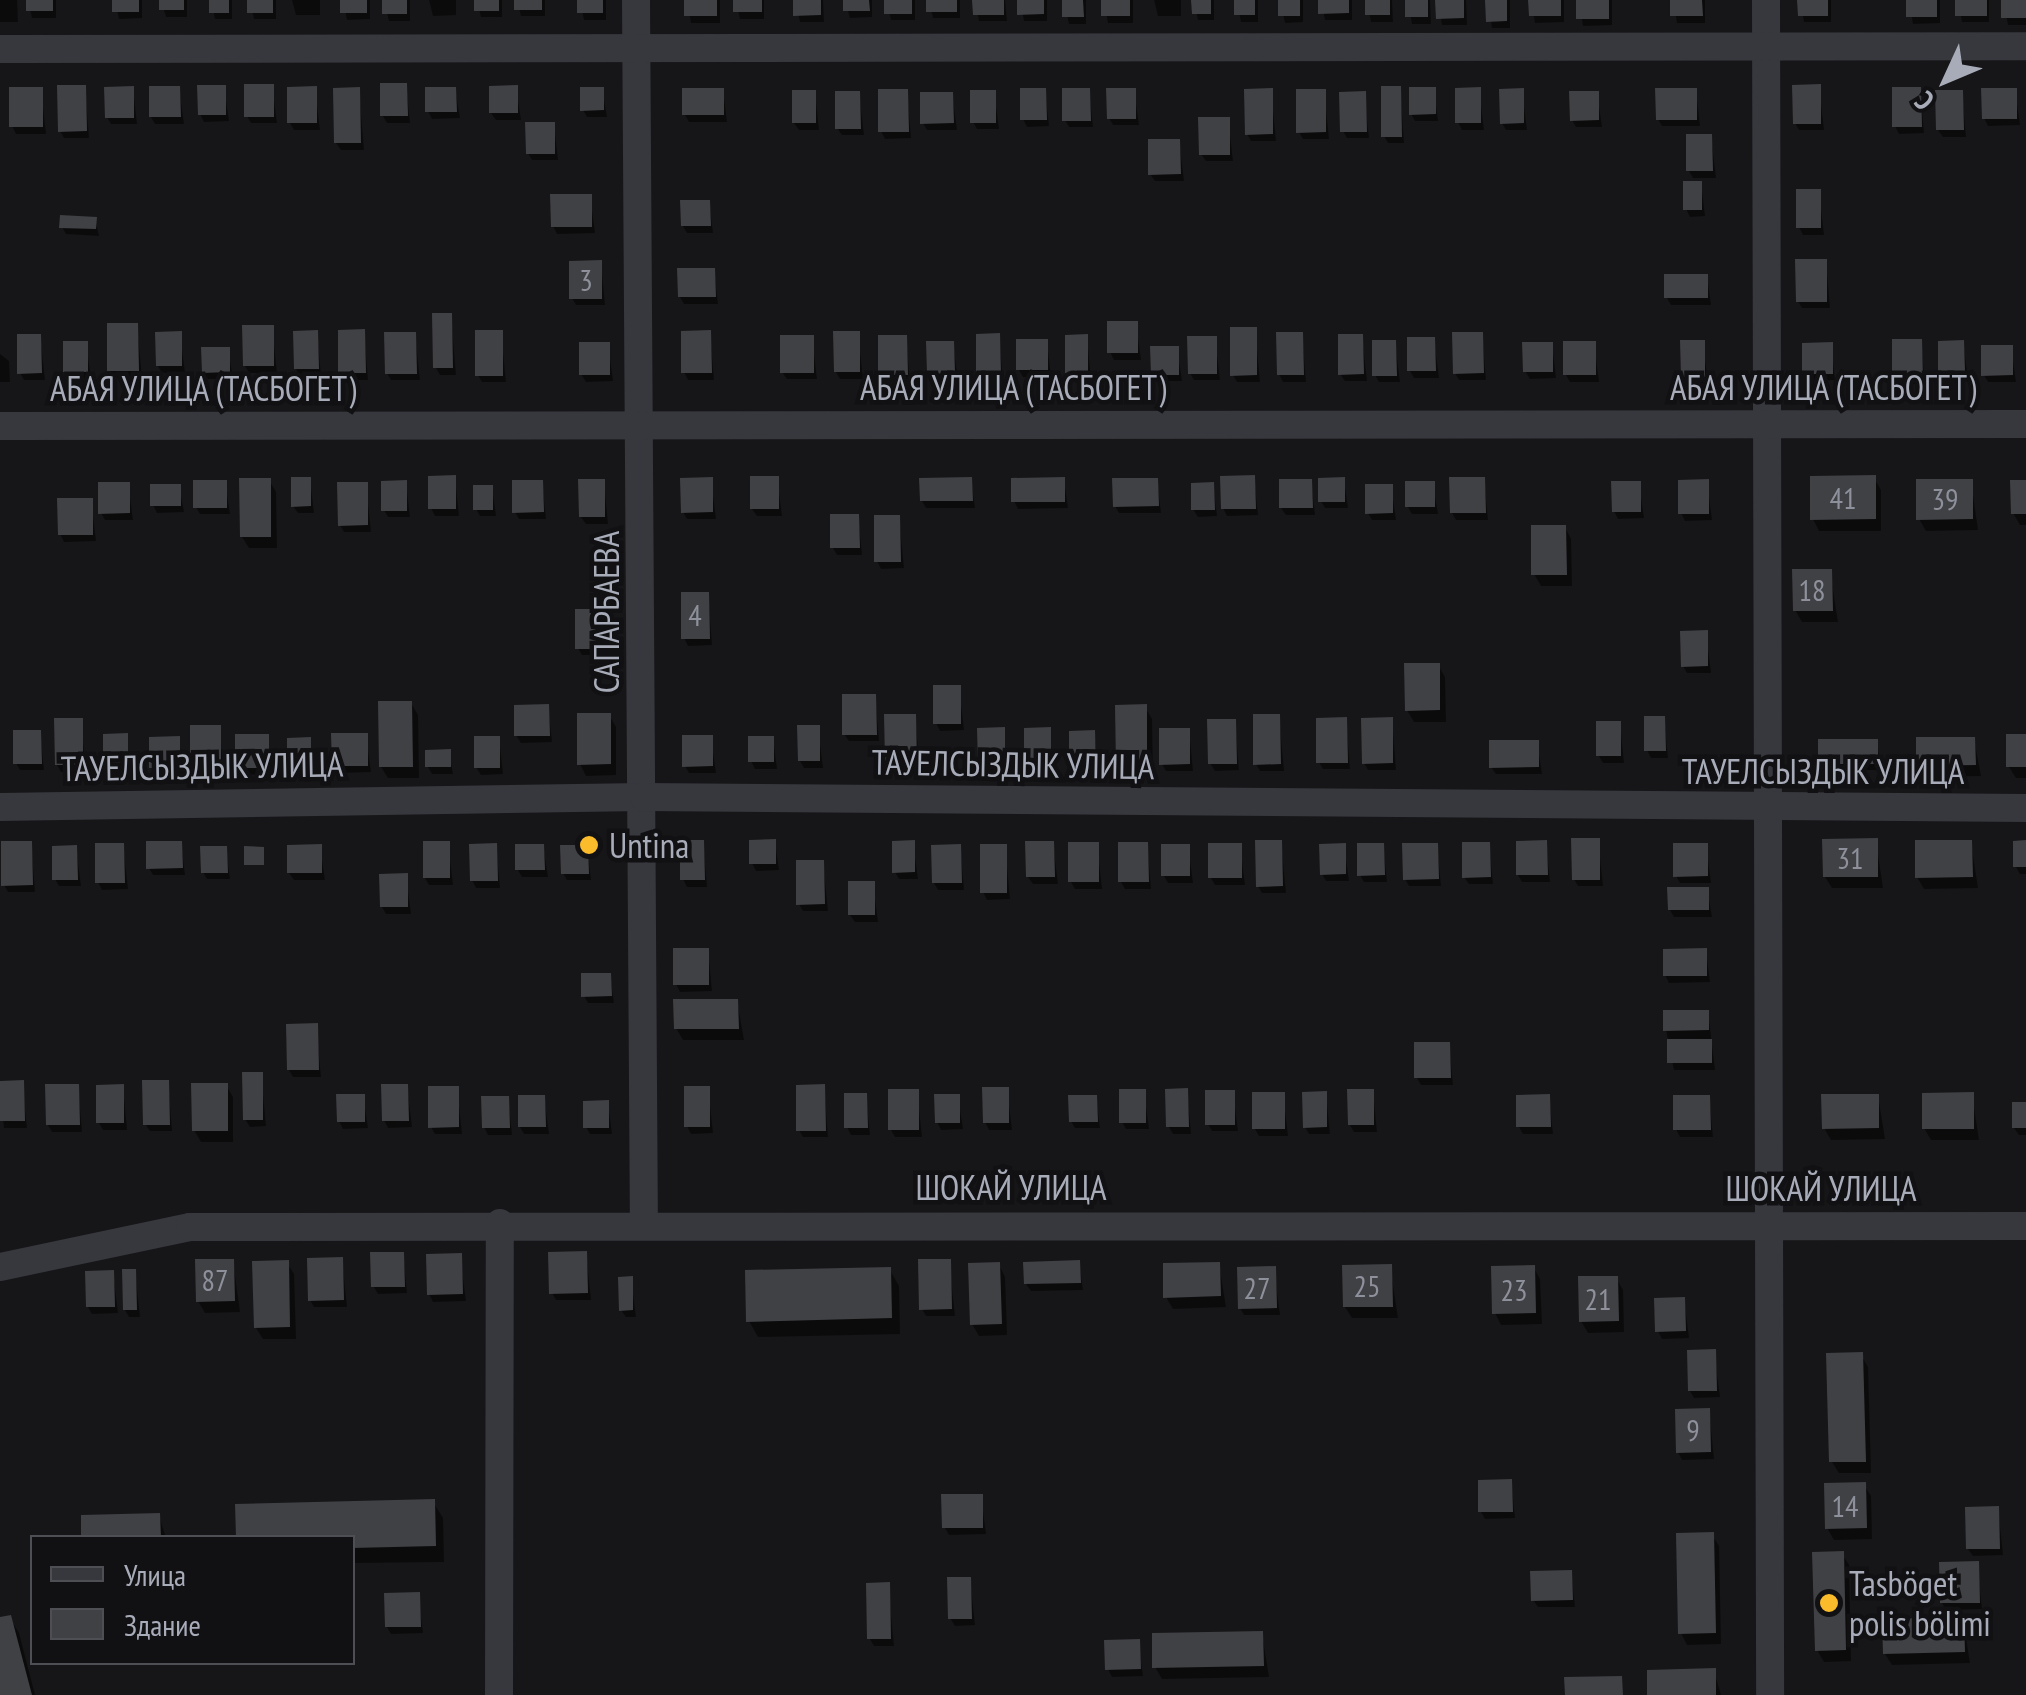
<!DOCTYPE html>
<meta charset="utf-8">
<style>
body{margin:0}
#map{position:relative;width:2026px;height:1695px;overflow:hidden;background:#161618;font-family:"PT Sans Narrow",sans-serif}
div>[style]{position:absolute}
.shadow>*{inset:0;background:#0007}
.building>*{inset:0;background:#404145}
.minor>*{height:28px;margin:-14px;padding:0 14px;transform-origin:14px;border-radius:14px;background:#37383e}
.dots>*{width:28px;height:28px;translate:-50% -50%;box-sizing:border-box;border:5px solid #111113;border-radius:50%}
span{translate:-50% -50%;white-space:nowrap;text-align:center;line-height:1.15;-webkit-text-stroke:9px #111113;paint-order:stroke}
.number-label{font-size:30px;color:#8e919c}
.number-label span{-webkit-text-stroke-width:0}
.street-label{font-size:35px;color:#a8acb9}
.poi-label{font-size:35px;color:#a8acb9}
.left{translate:0 -50%;text-align:left}
.legend{position:absolute;left:30px;top:1535px;width:325px;height:130px;box-sizing:border-box;background:#111113;border:2px solid #4d4f55;margin:0;padding:12px 18px;list-style:none;font-size:30px;color:#a8acb9}
.legend li{display:flex;align-items:center;gap:20px;height:50px}
.legend b{width:50px;border:2px solid #4d4f55}
.north{position:absolute;left:1896px;top:30px;width:100px;height:100px;-webkit-text-stroke:8px #111113;paint-order:stroke;rotate:226deg;font-size:28px;font-weight:700;line-height:40px;text-align:center;color:#a8acb9}
.north::after{content:'';display:block;margin:auto;width:35px;height:45px;background:#a8acb9;clip-path:polygon(50% 0,100% 100%,50% 72%,0 100%)}
</style>
<div id="map">
<div class="shadow">
<div style="clip-path:polygon(0 0,17px 0,18px 22px,0 22px)"></div>
<div style="clip-path:polygon(28px 0,56px 0,56px 18px,32px 18px)"></div>
<div style="clip-path:polygon(115px 0,142px 0,142px 18px,119px 19px)"></div>
<div style="clip-path:polygon(161px 0,187px 0,187px 17px,166px 17px)"></div>
<div style="clip-path:polygon(211px 0,232px 0,232px 19px,215px 19px)"></div>
<div style="clip-path:polygon(250px 0,276px 0,276px 19px,254px 19px)"></div>
<div style="clip-path:polygon(292px 0,320px 0,320px 15px,296px 15px)"></div>
<div style="clip-path:polygon(343px 0,370px 0,370px 19px,347px 20px)"></div>
<div style="clip-path:polygon(384px 0,410px 0,410px 21px,389px 21px)"></div>
<div style="clip-path:polygon(429px 0,456px 0,456px 15px,433px 16px)"></div>
<div style="clip-path:polygon(477px 0,502px 0,502px 17px,481px 17px)"></div>
<div style="clip-path:polygon(517px 0,545px 0,545px 16px,521px 16px)"></div>
<div style="clip-path:polygon(580px 0,606px 0,606px 20px,584px 20px)"></div>
<div style="clip-path:polygon(687px 0,720px 0,720px 23px,691px 23px)"></div>
<div style="clip-path:polygon(736px 0,764px 0,764px 19px,740px 19px)"></div>
<div style="clip-path:polygon(795px 0,823px 0,824px 22px,800px 22px)"></div>
<div style="clip-path:polygon(845px 0,872px 0,872px 17px,850px 18px)"></div>
<div style="clip-path:polygon(887px 0,915px 0,915px 20px,891px 20px)"></div>
<div style="clip-path:polygon(929px 0,960px 0,960px 18px,933px 18px)"></div>
<div style="clip-path:polygon(975px 0,1005px 0,1007px 21px,979px 21px)"></div>
<div style="clip-path:polygon(1020px 0,1047px 0,1047px 21px,1024px 21px)"></div>
<div style="clip-path:polygon(1064px 0,1086px 0,1086px 24px,1069px 24px)"></div>
<div style="clip-path:polygon(1104px 0,1133px 0,1133px 23px,1108px 23px)"></div>
<div style="clip-path:polygon(1154px 0,1181px 0,1181px 16px,1158px 16px)"></div>
<div style="clip-path:polygon(1194px 0,1214px 0,1214px 20px,1198px 20px)"></div>
<div style="clip-path:polygon(1237px 0,1258px 0,1258px 22px,1241px 22px)"></div>
<div style="clip-path:polygon(1280px 0,1303px 0,1303px 22px,1285px 23px)"></div>
<div style="clip-path:polygon(1321px 0,1352px 0,1352px 20px,1325px 20px)"></div>
<div style="clip-path:polygon(1367px 0,1392px 0,1393px 22px,1371px 22px)"></div>
<div style="clip-path:polygon(1408px 0,1430px 0,1431px 24px,1412px 24px)"></div>
<div style="clip-path:polygon(1438px 0,1466px 0,1467px 25px,1442px 25px)"></div>
<div style="clip-path:polygon(1488px 0,1510px 0,1510px 28px,1492px 28px)"></div>
<div style="clip-path:polygon(1531px 0,1564px 0,1564px 22px,1535px 23px)"></div>
<div style="clip-path:polygon(1579px 0,1612px 0,1612px 25px,1583px 26px)"></div>
<div style="clip-path:polygon(1673px 0,1705px 0,1705px 23px,1677px 23px)"></div>
<div style="clip-path:polygon(1800px 0,1831px 0,1831px 22px,1804px 22px)"></div>
<div style="clip-path:polygon(1909px 0,1940px 0,1940px 23px,1913px 24px)"></div>
<div style="clip-path:polygon(1958px 0,1989px 0,1989px 22px,1962px 22px)"></div>
<div style="clip-path:polygon(2003px 0,2026px 0,2026px 25px,2008px 25px)"></div>
<div style="clip-path:polygon(272px 86px,277px 123px,251px 123px,247px 116px)"></div>
<div style="clip-path:polygon(406px 86px,410px 123px,387px 123px,383px 116px)"></div>
<div style="clip-path:polygon(224px 87px,229px 121px,204px 122px,200px 114px)"></div>
<div style="clip-path:polygon(1819px 87px,1824px 130px,1799px 130px,1795px 123px)"></div>
<div style="clip-path:polygon(85px 88px,89px 138px,64px 138px,60px 131px)"></div>
<div style="clip-path:polygon(516px 88px,521px 120px,496px 120px,491px 113px)"></div>
<div style="clip-path:polygon(1400px 88px,1404px 143px,1388px 143px,1384px 136px)"></div>
<div style="clip-path:polygon(41px 89px,46px 134px,16px 134px,12px 126px)"></div>
<div style="clip-path:polygon(133px 89px,137px 124px,111px 124px,107px 117px)"></div>
<div style="clip-path:polygon(179px 89px,184px 124px,155px 124px,151px 117px)"></div>
<div style="clip-path:polygon(315px 89px,320px 130px,294px 130px,290px 123px)"></div>
<div style="clip-path:polygon(455px 89px,460px 118px,432px 119px,428px 111px)"></div>
<div style="clip-path:polygon(602px 89px,607px 117px,587px 117px,583px 110px)"></div>
<div style="clip-path:polygon(1920px 89px,1924px 133px,1899px 134px,1895px 126px)"></div>
<div style="clip-path:polygon(359px 90px,364px 150px,341px 150px,336px 143px)"></div>
<div style="clip-path:polygon(723px 90px,727px 122px,689px 122px,685px 115px)"></div>
<div style="clip-path:polygon(1045px 90px,1049px 126px,1027px 127px,1023px 119px)"></div>
<div style="clip-path:polygon(1089px 90px,1093px 127px,1069px 127px,1065px 120px)"></div>
<div style="clip-path:polygon(1134px 90px,1139px 125px,1113px 125px,1109px 118px)"></div>
<div style="clip-path:polygon(1434px 90px,1438px 121px,1415px 121px,1411px 114px)"></div>
<div style="clip-path:polygon(1479px 90px,1484px 130px,1462px 130px,1458px 122px)"></div>
<div style="clip-path:polygon(2015px 90px,2020px 125px,1988px 126px,1984px 118px)"></div>
<div style="clip-path:polygon(1271px 91px,1276px 141px,1251px 141px,1247px 134px)"></div>
<div style="clip-path:polygon(1324px 91px,1329px 139px,1303px 139px,1299px 132px)"></div>
<div style="clip-path:polygon(1522px 91px,1527px 130px,1506px 130px,1502px 123px)"></div>
<div style="clip-path:polygon(1696px 91px,1700px 126px,1662px 126px,1658px 119px)"></div>
<div style="clip-path:polygon(907px 92px,911px 138px,885px 139px,881px 131px)"></div>
<div style="clip-path:polygon(994px 92px,999px 129px,977px 129px,973px 122px)"></div>
<div style="clip-path:polygon(815px 93px,819px 130px,799px 130px,794px 123px)"></div>
<div style="clip-path:polygon(1597px 93px,1602px 127px,1576px 127px,1572px 120px)"></div>
<div style="clip-path:polygon(1962px 93px,1966px 137px,1943px 137px,1938px 130px)"></div>
<div style="clip-path:polygon(859px 94px,864px 135px,842px 135px,837px 128px)"></div>
<div style="clip-path:polygon(952px 94px,957px 130px,927px 130px,923px 123px)"></div>
<div style="clip-path:polygon(1364px 94px,1369px 138px,1347px 138px,1343px 131px)"></div>
<div style="clip-path:polygon(1228px 120px,1233px 161px,1206px 161px,1201px 154px)"></div>
<div style="clip-path:polygon(554px 125px,558px 160px,532px 160px,528px 153px)"></div>
<div style="clip-path:polygon(1711px 136px,1716px 178px,1693px 178px,1689px 171px)"></div>
<div style="clip-path:polygon(1179px 141px,1184px 181px,1155px 181px,1150px 174px)"></div>
<div style="clip-path:polygon(1701px 183px,1705px 216px,1690px 217px,1686px 209px)"></div>
<div style="clip-path:polygon(1819px 192px,1824px 235px,1803px 235px,1799px 227px)"></div>
<div style="clip-path:polygon(590px 196px,595px 233px,557px 234px,553px 226px)"></div>
<div style="clip-path:polygon(709px 202px,713px 233px,687px 233px,683px 226px)"></div>
<div style="clip-path:polygon(95px 219px,99px 236px,66px 234px,62px 227px)"></div>
<div style="clip-path:polygon(1826px 261px,1830px 308px,1802px 308px,1798px 301px)"></div>
<div style="clip-path:polygon(601px 263px,605px 305px,576px 305px,572px 298px)"></div>
<div style="clip-path:polygon(714px 270px,718px 304px,684px 304px,680px 297px)"></div>
<div style="clip-path:polygon(1707px 276px,1711px 305px,1671px 305px,1667px 298px)"></div>
<div style="clip-path:polygon(451px 316px,456px 375px,440px 375px,436px 368px)"></div>
<div style="clip-path:polygon(1136px 324px,1141px 360px,1114px 360px,1110px 352px)"></div>
<div style="clip-path:polygon(137px 326px,142px 378px,114px 378px,110px 371px)"></div>
<div style="clip-path:polygon(272px 327px,277px 373px,249px 373px,245px 366px)"></div>
<div style="clip-path:polygon(1255px 329px,1260px 382px,1237px 382px,1233px 375px)"></div>
<div style="clip-path:polygon(364px 332px,368px 380px,345px 380px,341px 373px)"></div>
<div style="clip-path:polygon(317px 333px,321px 376px,300px 376px,296px 369px)"></div>
<div style="clip-path:polygon(501px 333px,506px 382px,482px 382px,478px 375px)"></div>
<div style="clip-path:polygon(710px 333px,714px 380px,688px 380px,684px 372px)"></div>
<div style="clip-path:polygon(180px 334px,185px 373px,162px 373px,158px 366px)"></div>
<div style="clip-path:polygon(415px 334px,420px 380px,391px 380px,387px 373px)"></div>
<div style="clip-path:polygon(858px 334px,863px 379px,840px 379px,836px 372px)"></div>
<div style="clip-path:polygon(1302px 334px,1306px 382px,1283px 382px,1279px 374px)"></div>
<div style="clip-path:polygon(1482px 334px,1486px 380px,1459px 380px,1455px 373px)"></div>
<div style="clip-path:polygon(40px 336px,45px 380px,24px 380px,20px 373px)"></div>
<div style="clip-path:polygon(999px 336px,1003px 381px,983px 381px,979px 374px)"></div>
<div style="clip-path:polygon(1087px 337px,1091px 380px,1072px 380px,1068px 373px)"></div>
<div style="clip-path:polygon(1362px 337px,1367px 381px,1345px 381px,1340px 374px)"></div>
<div style="clip-path:polygon(812px 338px,817px 379px,787px 379px,782px 372px)"></div>
<div style="clip-path:polygon(906px 338px,910px 382px,885px 382px,881px 375px)"></div>
<div style="clip-path:polygon(1215px 338px,1220px 380px,1194px 380px,1190px 373px)"></div>
<div style="clip-path:polygon(1434px 340px,1439px 378px,1414px 378px,1410px 371px)"></div>
<div style="clip-path:polygon(1921px 341px,1925px 384px,1899px 384px,1895px 377px)"></div>
<div style="clip-path:polygon(1047px 342px,1051px 377px,1023px 377px,1019px 370px)"></div>
<div style="clip-path:polygon(1395px 342px,1400px 382px,1379px 382px,1375px 375px)"></div>
<div style="clip-path:polygon(86px 343px,91px 378px,70px 378px,66px 371px)"></div>
<div style="clip-path:polygon(1594px 343px,1599px 382px,1570px 382px,1566px 375px)"></div>
<div style="clip-path:polygon(1703px 343px,1708px 383px,1687px 384px,1683px 376px)"></div>
<div style="clip-path:polygon(1963px 343px,1968px 378px,1945px 378px,1940px 371px)"></div>
<div style="clip-path:polygon(608px 344px,613px 381px,586px 382px,581px 374px)"></div>
<div style="clip-path:polygon(953px 344px,958px 380px,933px 380px,929px 373px)"></div>
<div style="clip-path:polygon(1552px 344px,1556px 378px,1530px 379px,1525px 371px)"></div>
<div style="clip-path:polygon(1831px 345px,1835px 380px,1809px 381px,1804px 373px)"></div>
<div style="clip-path:polygon(2011px 348px,2016px 382px,1988px 382px,1984px 375px)"></div>
<div style="clip-path:polygon(228px 349px,233px 379px,208px 379px,204px 372px)"></div>
<div style="clip-path:polygon(1177px 349px,1182px 381px,1158px 381px,1153px 374px)"></div>
<div style="clip-path:polygon(0 354px,9px 361px,10px 382px,0 382px)"></div>
<div style="clip-path:polygon(455px 478px,459px 516px,435px 516px,431px 508px)"></div>
<div style="clip-path:polygon(777px 478px,782px 516px,757px 516px,752px 509px)"></div>
<div style="clip-path:polygon(1254px 478px,1258px 515px,1227px 516px,1223px 508px)"></div>
<div style="clip-path:polygon(1874px 478px,1881px 490px,1881px 531px,1819px 531px,1813px 519px)"></div>
<div style="clip-path:polygon(1484px 479px,1488px 520px,1456px 520px,1452px 513px)"></div>
<div style="clip-path:polygon(269px 480px,276px 492px,277px 548px,249px 548px,242px 537px)"></div>
<div style="clip-path:polygon(310px 480px,314px 513px,298px 513px,293px 506px)"></div>
<div style="clip-path:polygon(711px 480px,716px 519px,687px 519px,683px 512px)"></div>
<div style="clip-path:polygon(971px 480px,975px 508px,926px 508px,922px 501px)"></div>
<div style="clip-path:polygon(1064px 480px,1068px 508px,1018px 509px,1014px 501px)"></div>
<div style="clip-path:polygon(1344px 480px,1348px 508px,1325px 508px,1321px 501px)"></div>
<div style="clip-path:polygon(1157px 481px,1161px 513px,1119px 513px,1115px 506px)"></div>
<div style="clip-path:polygon(1311px 481px,1315px 515px,1286px 515px,1281px 508px)"></div>
<div style="clip-path:polygon(1971px 481px,1978px 530px,1926px 531px,1919px 519px)"></div>
<div style="clip-path:polygon(225px 482px,230px 514px,200px 514px,196px 507px)"></div>
<div style="clip-path:polygon(542px 482px,546px 519px,519px 519px,515px 512px)"></div>
<div style="clip-path:polygon(604px 482px,608px 524px,586px 524px,581px 517px)"></div>
<div style="clip-path:polygon(1707px 482px,1712px 520px,1685px 521px,1681px 513px)"></div>
<div style="clip-path:polygon(2026px 482px,2026px 525px,2020px 525px,2013px 513px)"></div>
<div style="clip-path:polygon(406px 483px,410px 517px,388px 517px,384px 510px)"></div>
<div style="clip-path:polygon(1639px 483px,1644px 518px,1618px 519px,1614px 511px)"></div>
<div style="clip-path:polygon(128px 484px,133px 520px,105px 520px,101px 513px)"></div>
<div style="clip-path:polygon(1433px 484px,1438px 514px,1412px 514px,1408px 507px)"></div>
<div style="clip-path:polygon(366px 485px,371px 532px,344px 532px,340px 525px)"></div>
<div style="clip-path:polygon(1213px 485px,1217px 516px,1198px 517px,1193px 509px)"></div>
<div style="clip-path:polygon(179px 486px,184px 512px,157px 513px,153px 505px)"></div>
<div style="clip-path:polygon(1391px 486px,1396px 520px,1372px 520px,1368px 513px)"></div>
<div style="clip-path:polygon(492px 487px,496px 516px,480px 516px,476px 509px)"></div>
<div style="clip-path:polygon(91px 500px,96px 541px,64px 542px,60px 534px)"></div>
<div style="clip-path:polygon(858px 516px,862px 555px,837px 555px,833px 548px)"></div>
<div style="clip-path:polygon(899px 518px,904px 568px,881px 569px,877px 561px)"></div>
<div style="clip-path:polygon(1565px 527px,1571px 539px,1572px 586px,1541px 586px,1534px 574px)"></div>
<div style="clip-path:polygon(1830px 571px,1838px 622px,1802px 622px,1795px 610px)"></div>
<div style="clip-path:polygon(708px 594px,712px 645px,688px 646px,684px 638px)"></div>
<div style="clip-path:polygon(609px 611px,614px 655px,582px 655px,578px 648px)"></div>
<div style="clip-path:polygon(1706px 633px,1711px 673px,1687px 673px,1683px 666px)"></div>
<div style="clip-path:polygon(1438px 665px,1445px 677px,1446px 722px,1414px 722px,1407px 710px)"></div>
<div style="clip-path:polygon(959px 688px,964px 730px,940px 731px,936px 723px)"></div>
<div style="clip-path:polygon(875px 696px,879px 741px,849px 741px,844px 734px)"></div>
<div style="clip-path:polygon(411px 703px,418px 715px,419px 778px,388px 778px,381px 767px)"></div>
<div style="clip-path:polygon(548px 707px,552px 742px,521px 743px,516px 735px)"></div>
<div style="clip-path:polygon(1145px 707px,1152px 719px,1153px 776px,1125px 776px,1118px 764px)"></div>
<div style="clip-path:polygon(609px 715px,616px 727px,616px 775px,586px 776px,580px 764px)"></div>
<div style="clip-path:polygon(915px 716px,920px 769px,891px 769px,887px 762px)"></div>
<div style="clip-path:polygon(1279px 717px,1284px 771px,1260px 771px,1256px 764px)"></div>
<div style="clip-path:polygon(1664px 718px,1668px 758px,1651px 758px,1647px 750px)"></div>
<div style="clip-path:polygon(1346px 720px,1350px 769px,1323px 769px,1319px 762px)"></div>
<div style="clip-path:polygon(1392px 720px,1396px 770px,1368px 770px,1364px 763px)"></div>
<div style="clip-path:polygon(81px 721px,86px 772px,61px 772px,57px 765px)"></div>
<div style="clip-path:polygon(1235px 721px,1239px 770px,1215px 771px,1210px 763px)"></div>
<div style="clip-path:polygon(1620px 723px,1624px 763px,1603px 763px,1599px 756px)"></div>
<div style="clip-path:polygon(219px 727px,224px 774px,197px 774px,193px 767px)"></div>
<div style="clip-path:polygon(818px 728px,823px 768px,804px 768px,800px 761px)"></div>
<div style="clip-path:polygon(1003px 730px,1008px 773px,984px 773px,980px 765px)"></div>
<div style="clip-path:polygon(1049px 730px,1054px 771px,1031px 771px,1027px 764px)"></div>
<div style="clip-path:polygon(1189px 730px,1193px 771px,1166px 771px,1162px 764px)"></div>
<div style="clip-path:polygon(40px 733px,44px 770px,20px 770px,16px 763px)"></div>
<div style="clip-path:polygon(1094px 733px,1099px 775px,1076px 775px,1072px 768px)"></div>
<div style="clip-path:polygon(126px 736px,131px 774px,110px 774px,106px 767px)"></div>
<div style="clip-path:polygon(267px 736px,272px 774px,242px 775px,238px 767px)"></div>
<div style="clip-path:polygon(366px 736px,371px 772px,338px 773px,334px 766px)"></div>
<div style="clip-path:polygon(2026px 737px,2026px 778px,2016px 778px,2009px 767px)"></div>
<div style="clip-path:polygon(499px 738px,503px 774px,481px 775px,476px 767px)"></div>
<div style="clip-path:polygon(711px 738px,716px 773px,689px 773px,685px 766px)"></div>
<div style="clip-path:polygon(773px 738px,777px 769px,755px 769px,751px 761px)"></div>
<div style="clip-path:polygon(179px 739px,183px 774px,156px 774px,151px 767px)"></div>
<div style="clip-path:polygon(1974px 739px,1981px 776px,1926px 777px,1919px 765px)"></div>
<div style="clip-path:polygon(310px 740px,314px 776px,294px 776px,289px 769px)"></div>
<div style="clip-path:polygon(1877px 741px,1881px 770px,1824px 770px,1820px 763px)"></div>
<div style="clip-path:polygon(1537px 742px,1542px 774px,1496px 774px,1491px 767px)"></div>
<div style="clip-path:polygon(449px 752px,453px 774px,432px 774px,428px 767px)"></div>
<div style="clip-path:polygon(1598px 840px,1603px 886px,1578px 886px,1574px 879px)"></div>
<div style="clip-path:polygon(1876px 841px,1883px 888px,1832px 888px,1825px 877px)"></div>
<div style="clip-path:polygon(775px 842px,779px 870px,756px 871px,752px 863px)"></div>
<div style="clip-path:polygon(1281px 842px,1286px 893px,1262px 893px,1258px 886px)"></div>
<div style="clip-path:polygon(31px 843px,35px 892px,8px 892px,4px 885px)"></div>
<div style="clip-path:polygon(181px 843px,185px 875px,153px 875px,149px 868px)"></div>
<div style="clip-path:polygon(703px 843px,707px 887px,687px 887px,683px 879px)"></div>
<div style="clip-path:polygon(913px 843px,918px 879px,899px 879px,895px 872px)"></div>
<div style="clip-path:polygon(1546px 843px,1550px 882px,1522px 882px,1518px 875px)"></div>
<div style="clip-path:polygon(1971px 843px,1978px 888px,1924px 889px,1917px 877px)"></div>
<div style="clip-path:polygon(2026px 843px,2026px 874px,2020px 874px,2016px 867px)"></div>
<div style="clip-path:polygon(448px 844px,453px 885px,429px 885px,425px 878px)"></div>
<div style="clip-path:polygon(1053px 844px,1058px 884px,1033px 884px,1028px 877px)"></div>
<div style="clip-path:polygon(1097px 844px,1102px 889px,1075px 889px,1071px 882px)"></div>
<div style="clip-path:polygon(1147px 844px,1151px 889px,1125px 889px,1121px 882px)"></div>
<div style="clip-path:polygon(1489px 844px,1493px 884px,1469px 884px,1464px 877px)"></div>
<div style="clip-path:polygon(123px 845px,128px 889px,102px 890px,98px 882px)"></div>
<div style="clip-path:polygon(1383px 845px,1387px 882px,1364px 882px,1360px 875px)"></div>
<div style="clip-path:polygon(1706px 845px,1711px 883px,1680px 883px,1676px 876px)"></div>
<div style="clip-path:polygon(496px 846px,500px 888px,476px 888px,472px 880px)"></div>
<div style="clip-path:polygon(543px 846px,548px 877px,522px 877px,518px 870px)"></div>
<div style="clip-path:polygon(1005px 846px,1010px 899px,987px 900px,983px 892px)"></div>
<div style="clip-path:polygon(1188px 846px,1193px 883px,1168px 883px,1164px 876px)"></div>
<div style="clip-path:polygon(1240px 846px,1245px 885px,1215px 885px,1211px 878px)"></div>
<div style="clip-path:polygon(1344px 846px,1349px 881px,1326px 881px,1322px 874px)"></div>
<div style="clip-path:polygon(1437px 846px,1441px 886px,1409px 886px,1405px 879px)"></div>
<div style="clip-path:polygon(320px 847px,325px 880px,294px 880px,289px 873px)"></div>
<div style="clip-path:polygon(587px 847px,591px 880px,567px 880px,563px 873px)"></div>
<div style="clip-path:polygon(960px 847px,964px 890px,938px 890px,934px 883px)"></div>
<div style="clip-path:polygon(76px 848px,81px 886px,59px 886px,55px 879px)"></div>
<div style="clip-path:polygon(226px 849px,230px 879px,207px 879px,203px 872px)"></div>
<div style="clip-path:polygon(823px 862px,828px 911px,803px 911px,799px 904px)"></div>
<div style="clip-path:polygon(406px 876px,411px 914px,386px 914px,382px 907px)"></div>
<div style="clip-path:polygon(873px 884px,878px 922px,855px 922px,850px 915px)"></div>
<div style="clip-path:polygon(1707px 889px,1712px 917px,1674px 917px,1670px 910px)"></div>
<div style="clip-path:polygon(708px 950px,712px 991px,680px 992px,676px 984px)"></div>
<div style="clip-path:polygon(1706px 951px,1710px 982px,1669px 983px,1665px 975px)"></div>
<div style="clip-path:polygon(610px 976px,614px 1003px,588px 1003px,584px 996px)"></div>
<div style="clip-path:polygon(737px 1001px,744px 1040px,683px 1040px,676px 1028px)"></div>
<div style="clip-path:polygon(1708px 1012px,1715px 1070px,1674px 1070px,1666px 1030px)"></div>
<div style="clip-path:polygon(316px 1026px,321px 1077px,293px 1077px,289px 1070px)"></div>
<div style="clip-path:polygon(1449px 1044px,1453px 1085px,1421px 1085px,1417px 1078px)"></div>
<div style="clip-path:polygon(261px 1074px,266px 1126px,250px 1127px,245px 1119px)"></div>
<div style="clip-path:polygon(0 1083px,22px 1083px,27px 1128px,4px 1128px)"></div>
<div style="clip-path:polygon(168px 1083px,172px 1131px,150px 1131px,145px 1124px)"></div>
<div style="clip-path:polygon(226px 1085px,233px 1097px,233px 1142px,201px 1142px,194px 1130px)"></div>
<div style="clip-path:polygon(78px 1086px,82px 1132px,52px 1132px,48px 1125px)"></div>
<div style="clip-path:polygon(123px 1087px,127px 1130px,103px 1130px,99px 1123px)"></div>
<div style="clip-path:polygon(407px 1087px,412px 1127px,388px 1128px,384px 1120px)"></div>
<div style="clip-path:polygon(824px 1087px,828px 1137px,803px 1137px,799px 1130px)"></div>
<div style="clip-path:polygon(457px 1088px,462px 1134px,435px 1134px,431px 1127px)"></div>
<div style="clip-path:polygon(708px 1088px,713px 1133px,691px 1134px,687px 1126px)"></div>
<div style="clip-path:polygon(1007px 1090px,1012px 1130px,989px 1130px,985px 1122px)"></div>
<div style="clip-path:polygon(917px 1091px,922px 1137px,895px 1137px,891px 1130px)"></div>
<div style="clip-path:polygon(1187px 1091px,1191px 1134px,1173px 1134px,1169px 1127px)"></div>
<div style="clip-path:polygon(1144px 1092px,1149px 1129px,1126px 1129px,1122px 1122px)"></div>
<div style="clip-path:polygon(1233px 1092px,1238px 1131px,1212px 1131px,1208px 1124px)"></div>
<div style="clip-path:polygon(1373px 1092px,1377px 1132px,1354px 1132px,1350px 1125px)"></div>
<div style="clip-path:polygon(1283px 1094px,1288px 1136px,1259px 1136px,1255px 1129px)"></div>
<div style="clip-path:polygon(1326px 1094px,1330px 1134px,1309px 1134px,1305px 1127px)"></div>
<div style="clip-path:polygon(1972px 1095px,1979px 1140px,1931px 1140px,1924px 1128px)"></div>
<div style="clip-path:polygon(363px 1096px,368px 1128px,343px 1129px,339px 1121px)"></div>
<div style="clip-path:polygon(866px 1096px,870px 1135px,851px 1135px,847px 1127px)"></div>
<div style="clip-path:polygon(1878px 1096px,1885px 1139px,1831px 1140px,1824px 1128px)"></div>
<div style="clip-path:polygon(544px 1097px,549px 1134px,524px 1134px,520px 1127px)"></div>
<div style="clip-path:polygon(958px 1097px,963px 1129px,941px 1130px,937px 1122px)"></div>
<div style="clip-path:polygon(1096px 1097px,1100px 1128px,1075px 1128px,1071px 1121px)"></div>
<div style="clip-path:polygon(1549px 1097px,1553px 1134px,1523px 1134px,1519px 1127px)"></div>
<div style="clip-path:polygon(508px 1098px,512px 1135px,488px 1135px,484px 1127px)"></div>
<div style="clip-path:polygon(1709px 1098px,1713px 1137px,1680px 1137px,1676px 1129px)"></div>
<div style="clip-path:polygon(608px 1103px,612px 1134px,590px 1134px,586px 1127px)"></div>
<div style="clip-path:polygon(2026px 1105px,2026px 1135px,2019px 1135px,2014px 1128px)"></div>
<div style="clip-path:polygon(586px 1253px,591px 1300px,556px 1300px,552px 1293px)"></div>
<div style="clip-path:polygon(403px 1254px,407px 1293px,378px 1294px,374px 1287px)"></div>
<div style="clip-path:polygon(460px 1256px,466px 1301px,433px 1302px,429px 1294px)"></div>
<div style="clip-path:polygon(342px 1259px,347px 1307px,314px 1307px,310px 1300px)"></div>
<div style="clip-path:polygon(233px 1261px,240px 1312px,205px 1313px,198px 1301px)"></div>
<div style="clip-path:polygon(949px 1261px,955px 1316px,926px 1316px,922px 1309px)"></div>
<div style="clip-path:polygon(287px 1263px,294px 1274px,296px 1339px,263px 1339px,256px 1328px)"></div>
<div style="clip-path:polygon(1079px 1263px,1083px 1290px,1031px 1291px,1026px 1284px)"></div>
<div style="clip-path:polygon(1219px 1264px,1226px 1307px,1173px 1309px,1166px 1297px)"></div>
<div style="clip-path:polygon(999px 1265px,1005px 1277px,1007px 1335px,979px 1336px,972px 1324px)"></div>
<div style="clip-path:polygon(1390px 1266px,1398px 1318px,1352px 1318px,1345px 1307px)"></div>
<div style="clip-path:polygon(1534px 1268px,1540px 1279px,1542px 1324px,1501px 1325px,1495px 1313px)"></div>
<div style="clip-path:polygon(1274px 1269px,1280px 1315px,1244px 1315px,1240px 1308px)"></div>
<div style="clip-path:polygon(890px 1270px,899px 1286px,900px 1334px,758px 1337px,749px 1321px)"></div>
<div style="clip-path:polygon(135px 1271px,140px 1317px,129px 1317px,125px 1310px)"></div>
<div style="clip-path:polygon(113px 1273px,118px 1313px,92px 1314px,88px 1307px)"></div>
<div style="clip-path:polygon(1616px 1278px,1623px 1290px,1624px 1332px,1588px 1333px,1581px 1321px)"></div>
<div style="clip-path:polygon(631px 1279px,636px 1317px,626px 1317px,621px 1310px)"></div>
<div style="clip-path:polygon(1684px 1299px,1689px 1338px,1662px 1339px,1658px 1331px)"></div>
<div style="clip-path:polygon(1714px 1351px,1720px 1397px,1694px 1398px,1690px 1391px)"></div>
<div style="clip-path:polygon(1861px 1355px,1868px 1367px,1871px 1473px,1839px 1473px,1832px 1462px)"></div>
<div style="clip-path:polygon(1709px 1410px,1714px 1459px,1682px 1460px,1678px 1452px)"></div>
<div style="clip-path:polygon(1511px 1481px,1515px 1518px,1485px 1519px,1481px 1512px)"></div>
<div style="clip-path:polygon(1864px 1485px,1871px 1496px,1872px 1539px,1834px 1540px,1827px 1528px)"></div>
<div style="clip-path:polygon(981px 1496px,986px 1534px,949px 1535px,945px 1528px)"></div>
<div style="clip-path:polygon(433px 1502px,443px 1518px,444px 1562px,352px 1563px,352px 1538px)"></div>
<div style="clip-path:polygon(1998px 1508px,2003px 1555px,1973px 1556px,1968px 1549px)"></div>
<div style="clip-path:polygon(159px 1516px,166px 1538px,84px 1538px)"></div>
<div style="clip-path:polygon(1712px 1535px,1719px 1546px,1721px 1644px,1687px 1645px,1681px 1633px)"></div>
<div style="clip-path:polygon(1842px 1554px,1849px 1565px,1851px 1661px,1824px 1662px,1817px 1650px)"></div>
<div style="clip-path:polygon(1977px 1564px,1982px 1609px,1946px 1610px,1942px 1603px)"></div>
<div style="clip-path:polygon(1571px 1572px,1575px 1607px,1538px 1607px,1533px 1600px)"></div>
<div style="clip-path:polygon(970px 1579px,975px 1625px,955px 1626px,950px 1618px)"></div>
<div style="clip-path:polygon(888px 1585px,894px 1646px,874px 1646px,870px 1639px)"></div>
<div style="clip-path:polygon(418px 1595px,423px 1633px,391px 1634px,387px 1627px)"></div>
<div style="clip-path:polygon(9px 1617px,19px 1633px,35px 1695px,0 1695px,0 1620px)"></div>
<div style="clip-path:polygon(1963px 1620px,1970px 1663px,1892px 1665px,1885px 1654px)"></div>
<div style="clip-path:polygon(1262px 1634px,1269px 1677px,1162px 1679px,1155px 1667px)"></div>
<div style="clip-path:polygon(1138px 1642px,1143px 1676px,1112px 1677px,1108px 1669px)"></div>
<div style="clip-path:polygon(75px 1662px,108px 1662px,108px 1664px,76px 1665px)"></div>
<div style="clip-path:polygon(1714px 1671px,1721px 1695px,1650px 1695px)"></div>
</div>
<div class="building">
<div style="clip-path:polygon(26px 0,53px 0,53px 11px,26px 11px)"></div>
<div style="clip-path:polygon(112px 0,139px 0,139px 12px,112px 12px)"></div>
<div style="clip-path:polygon(159px 0,184px 0,184px 10px,159px 10px)"></div>
<div style="clip-path:polygon(209px 0,229px 0,229px 13px,209px 13px)"></div>
<div style="clip-path:polygon(247px 0,273px 0,273px 13px,247px 13px)"></div>
<div style="clip-path:polygon(340px 0,367px 0,367px 13px,340px 13px)"></div>
<div style="clip-path:polygon(382px 0,407px 0,407px 14px,382px 14px)"></div>
<div style="clip-path:polygon(474px 0,499px 0,499px 11px,474px 11px)"></div>
<div style="clip-path:polygon(514px 0,542px 0,542px 10px,514px 10px)"></div>
<div style="clip-path:polygon(577px 0,603px 0,603px 13px,577px 13px)"></div>
<div style="clip-path:polygon(684px 0,717px 0,717px 16px,684px 16px)"></div>
<div style="clip-path:polygon(733px 0,762px 0,762px 12px,733px 12px)"></div>
<div style="clip-path:polygon(793px 0,821px 0,821px 15px,793px 16px)"></div>
<div style="clip-path:polygon(843px 0,869px 0,870px 11px,843px 11px)"></div>
<div style="clip-path:polygon(884px 0,912px 0,912px 14px,884px 14px)"></div>
<div style="clip-path:polygon(926px 0,957px 0,957px 12px,926px 12px)"></div>
<div style="clip-path:polygon(972px 0,1004px 0,1004px 15px,973px 15px)"></div>
<div style="clip-path:polygon(1017px 0,1044px 0,1044px 14px,1017px 15px)"></div>
<div style="clip-path:polygon(1062px 0,1083px 0,1084px 17px,1062px 17px)"></div>
<div style="clip-path:polygon(1101px 0,1130px 0,1130px 16px,1101px 16px)"></div>
<div style="clip-path:polygon(1191px 0,1211px 0,1211px 14px,1192px 14px)"></div>
<div style="clip-path:polygon(1234px 0,1255px 0,1255px 15px,1234px 15px)"></div>
<div style="clip-path:polygon(1278px 0,1300px 0,1300px 16px,1278px 16px)"></div>
<div style="clip-path:polygon(1318px 0,1349px 0,1349px 13px,1318px 14px)"></div>
<div style="clip-path:polygon(1365px 0,1390px 0,1390px 15px,1365px 15px)"></div>
<div style="clip-path:polygon(1405px 0,1428px 0,1428px 17px,1405px 17px)"></div>
<div style="clip-path:polygon(1435px 0,1464px 0,1464px 18px,1436px 19px)"></div>
<div style="clip-path:polygon(1485px 0,1507px 0,1507px 21px,1486px 22px)"></div>
<div style="clip-path:polygon(1528px 0,1561px 0,1561px 16px,1529px 16px)"></div>
<div style="clip-path:polygon(1576px 0,1609px 0,1609px 19px,1576px 19px)"></div>
<div style="clip-path:polygon(1670px 0,1702px 0,1703px 16px,1670px 16px)"></div>
<div style="clip-path:polygon(1797px 0,1828px 0,1828px 16px,1798px 16px)"></div>
<div style="clip-path:polygon(1906px 0,1937px 0,1937px 17px,1906px 17px)"></div>
<div style="clip-path:polygon(1955px 0,1987px 0,1987px 16px,1955px 16px)"></div>
<div style="clip-path:polygon(2001px 0,2026px 0,2026px 18px,2001px 18px)"></div>
<div style="clip-path:polygon(380px 83px,407px 83px,408px 116px,380px 116px)"></div>
<div style="clip-path:polygon(244px 84px,274px 84px,274px 117px,244px 117px)"></div>
<div style="clip-path:polygon(1821px 84px,1821px 124px,1793px 124px,1792px 85px)"></div>
<div style="clip-path:polygon(57px 85px,86px 85px,87px 131px,58px 132px)"></div>
<div style="clip-path:polygon(197px 85px,226px 85px,226px 115px,198px 115px)"></div>
<div style="clip-path:polygon(518px 85px,518px 113px,489px 113px,489px 86px)"></div>
<div style="clip-path:polygon(134px 86px,134px 118px,105px 118px,104px 87px)"></div>
<div style="clip-path:polygon(149px 86px,180px 86px,181px 117px,149px 117px)"></div>
<div style="clip-path:polygon(317px 86px,317px 123px,287px 123px,287px 87px)"></div>
<div style="clip-path:polygon(1381px 86px,1401px 86px,1402px 137px,1381px 137px)"></div>
<div style="clip-path:polygon(9px 87px,43px 87px,43px 127px,9px 127px)"></div>
<div style="clip-path:polygon(360px 87px,361px 143px,334px 143px,333px 88px)"></div>
<div style="clip-path:polygon(425px 87px,456px 87px,457px 112px,425px 112px)"></div>
<div style="clip-path:polygon(580px 87px,604px 87px,604px 110px,580px 111px)"></div>
<div style="clip-path:polygon(1409px 87px,1436px 87px,1436px 114px,1409px 115px)"></div>
<div style="clip-path:polygon(1481px 87px,1481px 123px,1455px 123px,1455px 88px)"></div>
<div style="clip-path:polygon(1892px 87px,1921px 87px,1922px 127px,1892px 127px)"></div>
<div style="clip-path:polygon(682px 88px,724px 88px,724px 115px,682px 115px)"></div>
<div style="clip-path:polygon(1020px 88px,1046px 88px,1047px 120px,1020px 120px)"></div>
<div style="clip-path:polygon(1062px 88px,1090px 88px,1091px 121px,1062px 121px)"></div>
<div style="clip-path:polygon(1106px 88px,1136px 88px,1136px 119px,1107px 119px)"></div>
<div style="clip-path:polygon(1273px 88px,1273px 134px,1245px 135px,1244px 89px)"></div>
<div style="clip-path:polygon(1524px 88px,1524px 123px,1500px 124px,1499px 89px)"></div>
<div style="clip-path:polygon(1655px 88px,1697px 88px,1697px 120px,1656px 120px)"></div>
<div style="clip-path:polygon(1981px 88px,2017px 88px,2017px 119px,1982px 119px)"></div>
<div style="clip-path:polygon(878px 89px,908px 89px,909px 132px,878px 132px)"></div>
<div style="clip-path:polygon(1296px 89px,1326px 89px,1326px 132px,1296px 133px)"></div>
<div style="clip-path:polygon(792px 90px,816px 90px,816px 123px,792px 123px)"></div>
<div style="clip-path:polygon(970px 90px,996px 90px,996px 123px,970px 123px)"></div>
<div style="clip-path:polygon(1935px 90px,1963px 90px,1964px 130px,1936px 130px)"></div>
<div style="clip-path:polygon(835px 91px,860px 91px,861px 129px,835px 129px)"></div>
<div style="clip-path:polygon(1366px 91px,1367px 132px,1340px 132px,1339px 92px)"></div>
<div style="clip-path:polygon(1569px 91px,1599px 91px,1599px 120px,1570px 121px)"></div>
<div style="clip-path:polygon(920px 92px,953px 92px,954px 123px,920px 124px)"></div>
<div style="clip-path:polygon(1198px 117px,1230px 117px,1230px 155px,1199px 155px)"></div>
<div style="clip-path:polygon(525px 122px,555px 122px,555px 154px,526px 154px)"></div>
<div style="clip-path:polygon(1686px 134px,1712px 134px,1713px 171px,1686px 171px)"></div>
<div style="clip-path:polygon(1148px 139px,1180px 139px,1181px 174px,1148px 175px)"></div>
<div style="clip-path:polygon(1683px 181px,1702px 181px,1702px 210px,1683px 210px)"></div>
<div style="clip-path:polygon(1796px 189px,1821px 189px,1821px 228px,1796px 228px)"></div>
<div style="clip-path:polygon(550px 194px,592px 194px,592px 227px,551px 227px)"></div>
<div style="clip-path:polygon(680px 200px,710px 200px,711px 226px,681px 226px)"></div>
<div style="clip-path:polygon(60px 215px,97px 217px,96px 229px,59px 228px)"></div>
<div style="clip-path:polygon(1795px 259px,1827px 259px,1827px 302px,1796px 302px)"></div>
<div style="clip-path:polygon(602px 260px,602px 299px,569px 299px,569px 261px)"></div>
<div style="clip-path:polygon(677px 268px,715px 268px,716px 297px,678px 297px)"></div>
<div style="clip-path:polygon(1664px 274px,1708px 274px,1708px 298px,1664px 298px)"></div>
<div style="clip-path:polygon(432px 313px,452px 313px,453px 368px,433px 368px)"></div>
<div style="clip-path:polygon(1107px 321px,1138px 321px,1138px 353px,1107px 353px)"></div>
<div style="clip-path:polygon(107px 323px,138px 323px,139px 371px,107px 371px)"></div>
<div style="clip-path:polygon(242px 325px,274px 325px,274px 366px,243px 366px)"></div>
<div style="clip-path:polygon(1230px 327px,1257px 327px,1257px 375px,1230px 376px)"></div>
<div style="clip-path:polygon(365px 329px,366px 373px,338px 373px,338px 330px)"></div>
<div style="clip-path:polygon(318px 330px,319px 369px,294px 369px,293px 331px)"></div>
<div style="clip-path:polygon(475px 330px,503px 330px,503px 376px,475px 376px)"></div>
<div style="clip-path:polygon(711px 330px,712px 373px,681px 373px,681px 331px)"></div>
<div style="clip-path:polygon(182px 331px,182px 366px,156px 366px,155px 332px)"></div>
<div style="clip-path:polygon(833px 331px,860px 331px,860px 372px,834px 372px)"></div>
<div style="clip-path:polygon(384px 332px,416px 332px,417px 374px,385px 374px)"></div>
<div style="clip-path:polygon(1276px 332px,1303px 332px,1304px 375px,1277px 375px)"></div>
<div style="clip-path:polygon(1452px 332px,1483px 332px,1484px 373px,1453px 374px)"></div>
<div style="clip-path:polygon(1000px 333px,1001px 374px,976px 374px,976px 334px)"></div>
<div style="clip-path:polygon(17px 334px,41px 334px,42px 373px,17px 374px)"></div>
<div style="clip-path:polygon(1088px 334px,1088px 373px,1065px 373px,1065px 335px)"></div>
<div style="clip-path:polygon(1338px 334px,1363px 334px,1364px 374px,1338px 375px)"></div>
<div style="clip-path:polygon(780px 335px,814px 335px,814px 373px,780px 373px)"></div>
<div style="clip-path:polygon(878px 335px,907px 335px,908px 375px,878px 375px)"></div>
<div style="clip-path:polygon(1187px 336px,1217px 336px,1217px 374px,1188px 374px)"></div>
<div style="clip-path:polygon(1407px 337px,1435px 337px,1436px 371px,1407px 371px)"></div>
<div style="clip-path:polygon(1016px 339px,1048px 339px,1048px 370px,1016px 370px)"></div>
<div style="clip-path:polygon(1892px 339px,1922px 339px,1923px 378px,1892px 378px)"></div>
<div style="clip-path:polygon(1372px 340px,1396px 340px,1397px 376px,1372px 376px)"></div>
<div style="clip-path:polygon(1680px 340px,1705px 340px,1705px 377px,1681px 377px)"></div>
<div style="clip-path:polygon(1964px 340px,1965px 371px,1938px 371px,1938px 341px)"></div>
<div style="clip-path:polygon(63px 341px,88px 341px,88px 372px,63px 372px)"></div>
<div style="clip-path:polygon(926px 341px,954px 341px,955px 373px,927px 374px)"></div>
<div style="clip-path:polygon(1563px 341px,1596px 341px,1596px 375px,1563px 375px)"></div>
<div style="clip-path:polygon(579px 342px,610px 342px,610px 375px,579px 375px)"></div>
<div style="clip-path:polygon(1522px 342px,1553px 342px,1553px 372px,1523px 372px)"></div>
<div style="clip-path:polygon(1833px 342px,1833px 374px,1802px 374px,1802px 343px)"></div>
<div style="clip-path:polygon(1981px 345px,2013px 345px,2013px 375px,1981px 376px)"></div>
<div style="clip-path:polygon(1150px 346px,1179px 346px,1179px 375px,1151px 375px)"></div>
<div style="clip-path:polygon(201px 347px,230px 347px,230px 372px,202px 373px)"></div>
<div style="clip-path:polygon(456px 475px,456px 509px,428px 509px,428px 476px)"></div>
<div style="clip-path:polygon(1255px 475px,1256px 509px,1221px 509px,1220px 476px)"></div>
<div style="clip-path:polygon(1876px 475px,1876px 519px,1810px 520px,1810px 476px)"></div>
<div style="clip-path:polygon(750px 476px,779px 476px,779px 509px,750px 509px)"></div>
<div style="clip-path:polygon(291px 477px,311px 477px,311px 506px,291px 507px)"></div>
<div style="clip-path:polygon(713px 477px,713px 512px,681px 513px,680px 478px)"></div>
<div style="clip-path:polygon(972px 477px,973px 501px,920px 501px,919px 478px)"></div>
<div style="clip-path:polygon(1065px 477px,1065px 502px,1011px 502px,1011px 478px)"></div>
<div style="clip-path:polygon(1345px 477px,1345px 502px,1318px 502px,1318px 478px)"></div>
<div style="clip-path:polygon(1449px 477px,1485px 477px,1486px 513px,1450px 513px)"></div>
<div style="clip-path:polygon(239px 478px,271px 478px,271px 537px,240px 537px)"></div>
<div style="clip-path:polygon(1112px 478px,1158px 478px,1159px 506px,1113px 507px)"></div>
<div style="clip-path:polygon(578px 479px,605px 479px,605px 517px,579px 517px)"></div>
<div style="clip-path:polygon(1279px 479px,1312px 479px,1313px 508px,1279px 508px)"></div>
<div style="clip-path:polygon(1709px 479px,1709px 514px,1678px 514px,1678px 480px)"></div>
<div style="clip-path:polygon(1916px 479px,1973px 479px,1973px 519px,1916px 520px)"></div>
<div style="clip-path:polygon(193px 480px,227px 480px,227px 508px,193px 508px)"></div>
<div style="clip-path:polygon(407px 480px,407px 511px,381px 511px,381px 481px)"></div>
<div style="clip-path:polygon(512px 480px,543px 480px,544px 512px,512px 513px)"></div>
<div style="clip-path:polygon(2010px 480px,2026px 480px,2026px 514px,2011px 514px)"></div>
<div style="clip-path:polygon(1405px 481px,1435px 481px,1435px 507px,1405px 507px)"></div>
<div style="clip-path:polygon(1611px 481px,1641px 481px,1641px 512px,1612px 512px)"></div>
<div style="clip-path:polygon(98px 482px,130px 482px,130px 513px,98px 514px)"></div>
<div style="clip-path:polygon(337px 482px,368px 482px,368px 525px,338px 526px)"></div>
<div style="clip-path:polygon(1214px 482px,1215px 510px,1191px 510px,1191px 483px)"></div>
<div style="clip-path:polygon(150px 484px,181px 484px,181px 506px,150px 506px)"></div>
<div style="clip-path:polygon(1365px 484px,1393px 484px,1393px 513px,1365px 514px)"></div>
<div style="clip-path:polygon(473px 485px,493px 485px,493px 510px,473px 510px)"></div>
<div style="clip-path:polygon(57px 498px,93px 498px,93px 535px,58px 535px)"></div>
<div style="clip-path:polygon(830px 514px,859px 514px,860px 548px,830px 548px)"></div>
<div style="clip-path:polygon(874px 515px,900px 515px,901px 562px,874px 562px)"></div>
<div style="clip-path:polygon(1531px 525px,1566px 525px,1567px 575px,1531px 575px)"></div>
<div style="clip-path:polygon(1792px 569px,1832px 569px,1833px 611px,1793px 611px)"></div>
<div style="clip-path:polygon(681px 592px,709px 592px,710px 639px,681px 639px)"></div>
<div style="clip-path:polygon(575px 609px,610px 609px,611px 649px,575px 649px)"></div>
<div style="clip-path:polygon(1708px 630px,1708px 666px,1681px 667px,1680px 631px)"></div>
<div style="clip-path:polygon(1404px 663px,1440px 663px,1440px 710px,1405px 711px)"></div>
<div style="clip-path:polygon(933px 685px,961px 685px,961px 724px,933px 724px)"></div>
<div style="clip-path:polygon(842px 694px,876px 694px,877px 735px,842px 735px)"></div>
<div style="clip-path:polygon(378px 701px,412px 701px,413px 767px,379px 767px)"></div>
<div style="clip-path:polygon(549px 704px,550px 736px,514px 736px,514px 705px)"></div>
<div style="clip-path:polygon(1147px 704px,1147px 764px,1116px 765px,1115px 705px)"></div>
<div style="clip-path:polygon(577px 713px,611px 713px,611px 764px,577px 765px)"></div>
<div style="clip-path:polygon(884px 714px,916px 714px,917px 762px,885px 762px)"></div>
<div style="clip-path:polygon(1253px 714px,1280px 714px,1281px 764px,1253px 765px)"></div>
<div style="clip-path:polygon(1644px 716px,1665px 716px,1666px 751px,1644px 751px)"></div>
<div style="clip-path:polygon(1347px 717px,1348px 763px,1316px 763px,1316px 718px)"></div>
<div style="clip-path:polygon(1393px 717px,1393px 763px,1362px 764px,1361px 718px)"></div>
<div style="clip-path:polygon(54px 718px,83px 718px,83px 765px,55px 765px)"></div>
<div style="clip-path:polygon(1207px 719px,1236px 719px,1237px 764px,1208px 764px)"></div>
<div style="clip-path:polygon(1596px 721px,1621px 721px,1621px 756px,1596px 756px)"></div>
<div style="clip-path:polygon(190px 725px,221px 725px,221px 768px,190px 768px)"></div>
<div style="clip-path:polygon(797px 725px,820px 725px,820px 761px,798px 761px)"></div>
<div style="clip-path:polygon(1005px 727px,1005px 766px,978px 766px,977px 728px)"></div>
<div style="clip-path:polygon(1051px 727px,1051px 765px,1024px 765px,1024px 728px)"></div>
<div style="clip-path:polygon(1159px 728px,1190px 728px,1190px 764px,1159px 765px)"></div>
<div style="clip-path:polygon(13px 730px,41px 730px,42px 764px,13px 764px)"></div>
<div style="clip-path:polygon(1095px 730px,1096px 768px,1069px 768px,1069px 731px)"></div>
<div style="clip-path:polygon(128px 733px,128px 768px,103px 768px,103px 734px)"></div>
<div style="clip-path:polygon(331px 733px,368px 733px,368px 766px,332px 766px)"></div>
<div style="clip-path:polygon(235px 734px,269px 734px,269px 768px,235px 768px)"></div>
<div style="clip-path:polygon(2006px 734px,2026px 734px,2026px 767px,2006px 767px)"></div>
<div style="clip-path:polygon(682px 735px,713px 735px,713px 766px,682px 767px)"></div>
<div style="clip-path:polygon(180px 736px,180px 768px,149px 768px,149px 737px)"></div>
<div style="clip-path:polygon(474px 736px,500px 736px,500px 768px,474px 768px)"></div>
<div style="clip-path:polygon(748px 736px,774px 736px,774px 762px,748px 762px)"></div>
<div style="clip-path:polygon(311px 737px,311px 770px,287px 770px,287px 738px)"></div>
<div style="clip-path:polygon(1916px 737px,1975px 737px,1976px 765px,1916px 766px)"></div>
<div style="clip-path:polygon(1818px 739px,1878px 739px,1878px 764px,1818px 764px)"></div>
<div style="clip-path:polygon(1489px 740px,1539px 740px,1539px 767px,1489px 768px)"></div>
<div style="clip-path:polygon(451px 749px,451px 767px,425px 767px,425px 750px)"></div>
<div style="clip-path:polygon(1571px 838px,1600px 838px,1600px 880px,1572px 880px)"></div>
<div style="clip-path:polygon(1878px 838px,1878px 877px,1823px 877px,1822px 839px)"></div>
<div style="clip-path:polygon(776px 839px,776px 864px,749px 864px,749px 840px)"></div>
<div style="clip-path:polygon(680px 840px,704px 840px,705px 880px,680px 880px)"></div>
<div style="clip-path:polygon(915px 840px,915px 872px,892px 873px,892px 841px)"></div>
<div style="clip-path:polygon(1255px 840px,1282px 840px,1283px 886px,1256px 887px)"></div>
<div style="clip-path:polygon(1547px 840px,1548px 875px,1516px 875px,1516px 841px)"></div>
<div style="clip-path:polygon(1915px 840px,1972px 840px,1973px 877px,1915px 878px)"></div>
<div style="clip-path:polygon(2026px 840px,2026px 867px,2013px 867px,2013px 841px)"></div>
<div style="clip-path:polygon(1px 841px,32px 841px,33px 885px,1px 886px)"></div>
<div style="clip-path:polygon(146px 841px,182px 841px,183px 868px,146px 869px)"></div>
<div style="clip-path:polygon(423px 841px,450px 841px,450px 878px,423px 878px)"></div>
<div style="clip-path:polygon(1025px 841px,1054px 841px,1055px 877px,1026px 877px)"></div>
<div style="clip-path:polygon(1068px 842px,1099px 842px,1099px 882px,1068px 882px)"></div>
<div style="clip-path:polygon(1118px 842px,1148px 842px,1149px 882px,1118px 882px)"></div>
<div style="clip-path:polygon(1462px 842px,1490px 842px,1491px 877px,1462px 878px)"></div>
<div style="clip-path:polygon(95px 843px,124px 843px,125px 883px,95px 883px)"></div>
<div style="clip-path:polygon(497px 843px,498px 881px,470px 881px,469px 844px)"></div>
<div style="clip-path:polygon(1208px 843px,1242px 843px,1242px 878px,1208px 878px)"></div>
<div style="clip-path:polygon(1346px 843px,1346px 874px,1320px 875px,1319px 844px)"></div>
<div style="clip-path:polygon(1357px 843px,1384px 843px,1385px 875px,1357px 876px)"></div>
<div style="clip-path:polygon(1402px 843px,1438px 843px,1439px 879px,1403px 880px)"></div>
<div style="clip-path:polygon(1673px 843px,1708px 843px,1708px 876px,1673px 877px)"></div>
<div style="clip-path:polygon(322px 844px,322px 873px,287px 873px,287px 845px)"></div>
<div style="clip-path:polygon(515px 844px,544px 844px,545px 870px,515px 870px)"></div>
<div style="clip-path:polygon(961px 844px,962px 883px,932px 883px,931px 845px)"></div>
<div style="clip-path:polygon(980px 844px,1007px 844px,1007px 893px,980px 893px)"></div>
<div style="clip-path:polygon(1161px 844px,1190px 844px,1190px 876px,1161px 876px)"></div>
<div style="clip-path:polygon(77px 845px,78px 880px,52px 880px,52px 846px)"></div>
<div style="clip-path:polygon(560px 845px,588px 845px,589px 874px,561px 874px)"></div>
<div style="clip-path:polygon(200px 846px,227px 846px,228px 873px,201px 873px)"></div>
<div style="clip-path:polygon(244px 846px,264px 847px,264px 865px,244px 865px)"></div>
<div style="clip-path:polygon(796px 860px,824px 860px,825px 904px,796px 905px)"></div>
<div style="clip-path:polygon(408px 873px,408px 907px,380px 907px,379px 874px)"></div>
<div style="clip-path:polygon(848px 881px,875px 881px,875px 915px,848px 915px)"></div>
<div style="clip-path:polygon(1667px 887px,1709px 887px,1709px 910px,1668px 910px)"></div>
<div style="clip-path:polygon(673px 948px,709px 948px,709px 985px,673px 985px)"></div>
<div style="clip-path:polygon(1707px 948px,1707px 976px,1663px 976px,1663px 949px)"></div>
<div style="clip-path:polygon(581px 973px,611px 973px,612px 996px,581px 997px)"></div>
<div style="clip-path:polygon(673px 999px,738px 999px,739px 1029px,674px 1029px)"></div>
<div style="clip-path:polygon(1663px 1010px,1709px 1010px,1709px 1030px,1663px 1031px)"></div>
<div style="clip-path:polygon(318px 1023px,319px 1070px,287px 1070px,286px 1024px)"></div>
<div style="clip-path:polygon(1667px 1039px,1712px 1039px,1712px 1063px,1667px 1063px)"></div>
<div style="clip-path:polygon(1414px 1042px,1450px 1042px,1451px 1078px,1414px 1078px)"></div>
<div style="clip-path:polygon(242px 1072px,263px 1072px,263px 1120px,243px 1120px)"></div>
<div style="clip-path:polygon(24px 1080px,25px 1121px,0 1121px,0 1081px)"></div>
<div style="clip-path:polygon(142px 1080px,169px 1080px,170px 1125px,143px 1125px)"></div>
<div style="clip-path:polygon(191px 1083px,228px 1083px,228px 1131px,192px 1131px)"></div>
<div style="clip-path:polygon(45px 1084px,79px 1084px,80px 1125px,46px 1125px)"></div>
<div style="clip-path:polygon(124px 1084px,124px 1123px,96px 1123px,96px 1085px)"></div>
<div style="clip-path:polygon(381px 1084px,408px 1084px,409px 1121px,382px 1121px)"></div>
<div style="clip-path:polygon(825px 1084px,826px 1131px,796px 1131px,796px 1085px)"></div>
<div style="clip-path:polygon(428px 1086px,459px 1086px,459px 1127px,428px 1128px)"></div>
<div style="clip-path:polygon(684px 1086px,710px 1086px,710px 1127px,684px 1127px)"></div>
<div style="clip-path:polygon(982px 1087px,1009px 1087px,1009px 1123px,983px 1123px)"></div>
<div style="clip-path:polygon(1188px 1088px,1189px 1127px,1166px 1127px,1165px 1089px)"></div>
<div style="clip-path:polygon(888px 1089px,919px 1089px,919px 1130px,888px 1130px)"></div>
<div style="clip-path:polygon(1119px 1089px,1146px 1089px,1146px 1123px,1119px 1123px)"></div>
<div style="clip-path:polygon(1347px 1089px,1374px 1089px,1374px 1125px,1348px 1125px)"></div>
<div style="clip-path:polygon(1205px 1090px,1235px 1090px,1235px 1125px,1205px 1125px)"></div>
<div style="clip-path:polygon(1327px 1091px,1327px 1127px,1303px 1128px,1302px 1092px)"></div>
<div style="clip-path:polygon(1252px 1092px,1285px 1092px,1285px 1129px,1252px 1129px)"></div>
<div style="clip-path:polygon(1974px 1092px,1974px 1129px,1922px 1129px,1922px 1093px)"></div>
<div style="clip-path:polygon(844px 1093px,867px 1093px,868px 1128px,844px 1128px)"></div>
<div style="clip-path:polygon(336px 1094px,365px 1094px,365px 1122px,337px 1122px)"></div>
<div style="clip-path:polygon(934px 1094px,960px 1094px,960px 1123px,935px 1123px)"></div>
<div style="clip-path:polygon(1550px 1094px,1551px 1127px,1516px 1127px,1516px 1095px)"></div>
<div style="clip-path:polygon(1821px 1094px,1879px 1094px,1879px 1128px,1822px 1129px)"></div>
<div style="clip-path:polygon(518px 1095px,545px 1095px,546px 1127px,518px 1127px)"></div>
<div style="clip-path:polygon(1068px 1095px,1097px 1095px,1098px 1122px,1069px 1122px)"></div>
<div style="clip-path:polygon(1673px 1095px,1710px 1095px,1711px 1130px,1673px 1130px)"></div>
<div style="clip-path:polygon(481px 1096px,509px 1096px,510px 1128px,482px 1128px)"></div>
<div style="clip-path:polygon(609px 1100px,609px 1128px,583px 1128px,583px 1101px)"></div>
<div style="clip-path:polygon(2012px 1102px,2026px 1102px,2026px 1128px,2012px 1128px)"></div>
<div style="clip-path:polygon(587px 1251px,588px 1293px,549px 1294px,548px 1252px)"></div>
<div style="clip-path:polygon(370px 1252px,404px 1252px,405px 1287px,371px 1287px)"></div>
<div style="clip-path:polygon(462px 1253px,463px 1294px,427px 1295px,426px 1254px)"></div>
<div style="clip-path:polygon(343px 1257px,344px 1300px,308px 1301px,307px 1258px)"></div>
<div style="clip-path:polygon(195px 1259px,234px 1259px,235px 1301px,196px 1302px)"></div>
<div style="clip-path:polygon(918px 1259px,951px 1259px,952px 1309px,919px 1310px)"></div>
<div style="clip-path:polygon(289px 1260px,290px 1327px,254px 1328px,252px 1261px)"></div>
<div style="clip-path:polygon(1080px 1260px,1081px 1283px,1024px 1284px,1023px 1262px)"></div>
<div style="clip-path:polygon(1000px 1262px,1002px 1324px,970px 1325px,968px 1263px)"></div>
<div style="clip-path:polygon(1220px 1262px,1221px 1296px,1163px 1298px,1163px 1263px)"></div>
<div style="clip-path:polygon(1392px 1264px,1393px 1307px,1343px 1307px,1342px 1265px)"></div>
<div style="clip-path:polygon(1535px 1265px,1536px 1313px,1492px 1314px,1491px 1266px)"></div>
<div style="clip-path:polygon(1276px 1266px,1277px 1308px,1238px 1309px,1237px 1267px)"></div>
<div style="clip-path:polygon(891px 1267px,892px 1318px,746px 1322px,745px 1270px)"></div>
<div style="clip-path:polygon(122px 1269px,136px 1269px,137px 1310px,123px 1310px)"></div>
<div style="clip-path:polygon(114px 1270px,115px 1307px,86px 1307px,85px 1271px)"></div>
<div style="clip-path:polygon(633px 1276px,633px 1310px,619px 1311px,618px 1277px)"></div>
<div style="clip-path:polygon(1578px 1276px,1618px 1276px,1619px 1321px,1579px 1322px)"></div>
<div style="clip-path:polygon(1685px 1297px,1686px 1331px,1655px 1332px,1654px 1298px)"></div>
<div style="clip-path:polygon(1716px 1349px,1717px 1391px,1688px 1391px,1687px 1350px)"></div>
<div style="clip-path:polygon(1863px 1352px,1866px 1462px,1829px 1462px,1826px 1353px)"></div>
<div style="clip-path:polygon(1710px 1408px,1711px 1452px,1676px 1453px,1675px 1409px)"></div>
<div style="clip-path:polygon(1512px 1479px,1513px 1512px,1478px 1512px,1478px 1480px)"></div>
<div style="clip-path:polygon(1866px 1482px,1867px 1528px,1825px 1529px,1824px 1483px)"></div>
<div style="clip-path:polygon(941px 1494px,983px 1494px,983px 1528px,942px 1528px)"></div>
<div style="clip-path:polygon(435px 1499px,436px 1546px,352px 1548px,352px 1538px,236px 1538px,235px 1504px)"></div>
<div style="clip-path:polygon(1999px 1506px,2000px 1549px,1966px 1549px,1965px 1507px)"></div>
<div style="clip-path:polygon(160px 1513px,161px 1538px,81px 1538px,81px 1515px)"></div>
<div style="clip-path:polygon(1714px 1532px,1716px 1633px,1678px 1634px,1676px 1533px)"></div>
<div style="clip-path:polygon(1844px 1551px,1846px 1650px,1815px 1651px,1812px 1552px)"></div>
<div style="clip-path:polygon(1979px 1561px,1980px 1603px,1940px 1603px,1939px 1562px)"></div>
<div style="clip-path:polygon(1572px 1570px,1573px 1600px,1531px 1601px,1530px 1571px)"></div>
<div style="clip-path:polygon(947px 1577px,971px 1577px,972px 1619px,948px 1619px)"></div>
<div style="clip-path:polygon(890px 1582px,891px 1639px,867px 1639px,866px 1583px)"></div>
<div style="clip-path:polygon(420px 1592px,421px 1627px,385px 1627px,384px 1593px)"></div>
<div style="clip-path:polygon(11px 1615px,32px 1695px,0 1695px,0 1617px)"></div>
<div style="clip-path:polygon(1964px 1617px,1965px 1652px,1883px 1654px,1882px 1619px)"></div>
<div style="clip-path:polygon(1263px 1631px,1264px 1666px,1152px 1668px,1152px 1633px)"></div>
<div style="clip-path:polygon(1140px 1639px,1141px 1669px,1105px 1670px,1104px 1640px)"></div>
<div style="clip-path:polygon(1716px 1668px,1716px 1695px,1647px 1695px,1647px 1670px)"></div>
<div style="clip-path:polygon(1622px 1676px,1623px 1695px,1565px 1695px,1564px 1677px)"></div>
</div>
<div class="minor">
<div style="left:636px;top:0;width:1224px;rotate:89.63deg"></div>
<div style="left:1766px;top:0;width:1695px;rotate:89.86deg"></div>
<div style="left:0;top:49px;width:2026px;rotate:-0.08deg"></div>
<div style="left:0;top:426px;width:2026px;rotate:-0.06deg"></div>
<div style="left:0;top:807px;width:644px;rotate:-0.89deg"></div>
<div style="left:644px;top:797px;width:1382px;rotate:0.46deg"></div>
<div style="left:0;top:1267px;width:194px;rotate:-11.9deg"></div>
<div style="left:190px;top:1227px;width:1836px;rotate:-0.03deg"></div>
<div style="left:499px;top:1695px;width:472px;rotate:-89.9deg"></div>
</div>
<div class="dots">
<div style="left:589px;top:845px;background:#fbbc2c"></div>
<div style="left:1829px;top:1603px;background:#fbbc2c"></div>
</div>
<div class="number-label">
<span style="left:586px;top:280px">3</span>
<span style="left:1843px;top:498px">41</span>
<span style="left:1945px;top:499px">39</span>
<span style="left:1812px;top:590px">18</span>
<span style="left:695px;top:615px">4</span>
<span style="left:1850px;top:858px">31</span>
<span style="left:215px;top:1280px">87</span>
<span style="left:1367px;top:1286px">25</span>
<span style="left:1257px;top:1288px">27</span>
<span style="left:1514px;top:1290px">23</span>
<span style="left:1598px;top:1299px">21</span>
<span style="left:1693px;top:1430px">9</span>
<span style="left:1845px;top:1506px">14</span>
</div>
<div class="street-label">
<span style="left:1013px;top:387px">АБАЯ УЛИЦА (ТАСБОГЕТ)</span>
<span style="left:1823px;top:387px">АБАЯ УЛИЦА (ТАСБОГЕТ)</span>
<span style="left:203px;top:388px">АБАЯ УЛИЦА (ТАСБОГЕТ)</span>
<span style="left:606px;top:612px;rotate:-90deg">САПАРБАЕВА</span>
<span style="left:1013px;top:764px;rotate:1deg">ТАУЕЛСЫЗДЫК УЛИЦА</span>
<span style="left:202px;top:766px;rotate:-1deg">ТАУЕЛСЫЗДЫК УЛИЦА</span>
<span style="left:1823px;top:771px">ТАУЕЛСЫЗДЫК УЛИЦА</span>
<span style="left:1011px;top:1187px">ШОКАЙ УЛИЦА</span>
<span style="left:1821px;top:1188px">ШОКАЙ УЛИЦА</span>
</div>
<div class="poi-label">
<span class="left" style="left:609px;top:845px">Untina</span>
<span class="left" style="left:1849px;top:1603px">Tasböget<br>polis bölimi</span>
</div>
<ul class="legend">
<li><b style="height:12px;background:#37383e"></b>Улица</li>
<li><b style="height:28px;background:#404145"></b>Здание</li>
</ul>
<div class="north">С</div>
</div>
